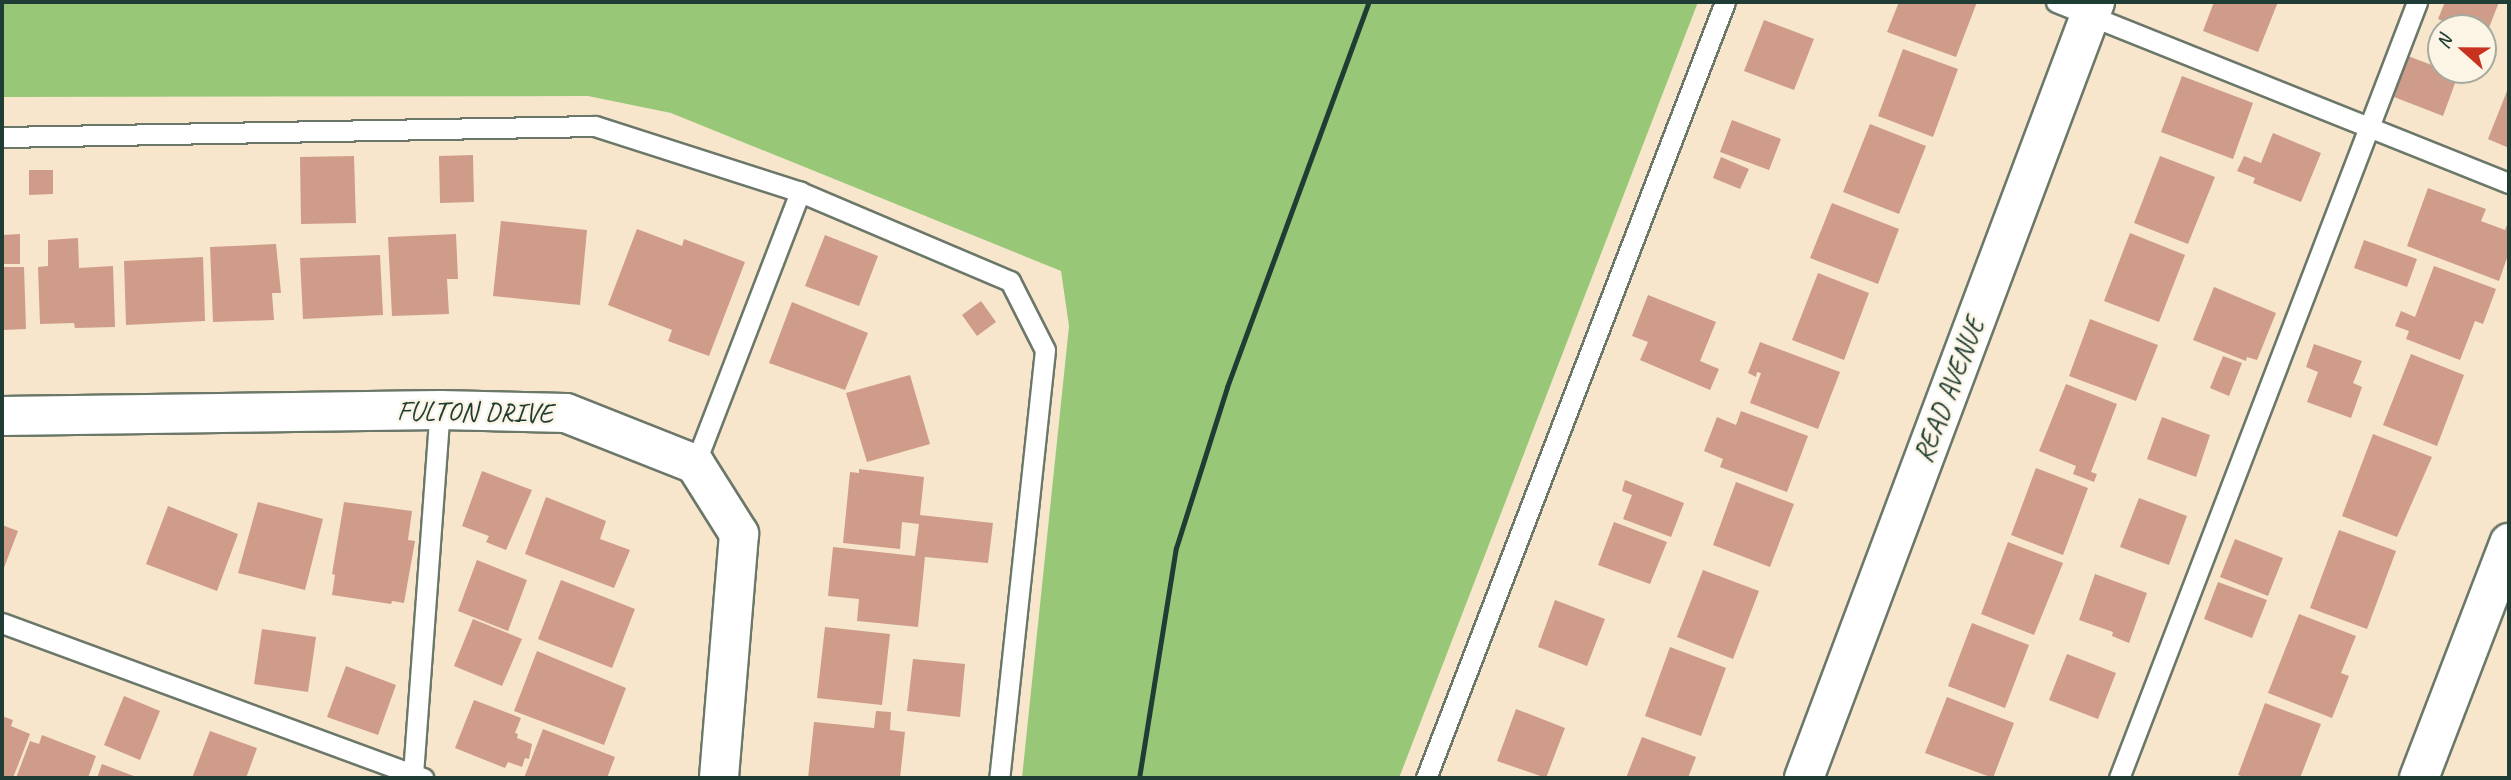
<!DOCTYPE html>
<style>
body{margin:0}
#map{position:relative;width:2511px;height:780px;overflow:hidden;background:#f7e6cc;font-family:Caveat,sans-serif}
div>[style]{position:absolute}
.green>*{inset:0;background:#98c877}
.building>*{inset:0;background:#ce9c89}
.roads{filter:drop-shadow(2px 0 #6b7869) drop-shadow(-2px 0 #6b7869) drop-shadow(0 2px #6b7869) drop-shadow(0 -2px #6b7869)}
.service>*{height:19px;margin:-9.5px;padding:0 9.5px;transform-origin:9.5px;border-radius:9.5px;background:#fff}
.minor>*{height:38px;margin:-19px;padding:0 19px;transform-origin:19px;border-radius:19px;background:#fff}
.rail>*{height:5px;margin:-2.5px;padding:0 2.5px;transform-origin:2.5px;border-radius:2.5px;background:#1f3d34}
span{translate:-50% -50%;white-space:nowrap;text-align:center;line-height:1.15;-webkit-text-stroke:5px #fcf5e5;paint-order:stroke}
.street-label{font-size:28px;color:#1f3d34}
.frame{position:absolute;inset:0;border:4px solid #1f3d34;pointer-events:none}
.north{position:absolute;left:2427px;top:14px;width:70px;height:70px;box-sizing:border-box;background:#fcf5e5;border:2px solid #a4ab9e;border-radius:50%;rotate:291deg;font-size:19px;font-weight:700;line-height:28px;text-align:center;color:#1f3d34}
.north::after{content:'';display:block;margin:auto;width:24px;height:32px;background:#c8321e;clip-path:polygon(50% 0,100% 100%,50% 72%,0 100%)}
</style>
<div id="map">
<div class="green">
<div style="clip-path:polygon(2px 2px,1698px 2px,1399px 778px,1022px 778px,1069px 326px,1061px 271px,671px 113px,588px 96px,2px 97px)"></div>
</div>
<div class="building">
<div style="clip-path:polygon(1899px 2px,1977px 2px,1956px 57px,1887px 32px)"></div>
<div style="clip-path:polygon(2214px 2px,2278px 2px,2258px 52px,2203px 31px)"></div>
<div style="clip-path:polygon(2445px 2px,2499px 2px,2485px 38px,2483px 28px,2460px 28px,2438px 19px)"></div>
<div style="clip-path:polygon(1764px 20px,1814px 39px,1794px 90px,1744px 71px)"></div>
<div style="clip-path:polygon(1903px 49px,1958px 69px,1933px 137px,1878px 116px)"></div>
<div style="clip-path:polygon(2408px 56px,2458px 75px,2443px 116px,2394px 97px)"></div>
<div style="clip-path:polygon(2182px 76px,2253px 103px,2233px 159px,2161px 132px)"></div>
<div style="clip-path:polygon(2509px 86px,2509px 148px,2488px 139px)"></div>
<div style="clip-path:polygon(1732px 120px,1781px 139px,1769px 170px,1720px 152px)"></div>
<div style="clip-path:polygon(1870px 124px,1926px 146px,1899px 214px,1843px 192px)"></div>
<div style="clip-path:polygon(2273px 133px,2321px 153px,2301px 202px,2253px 183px,2255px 178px,2237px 171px,2244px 156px,2261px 163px)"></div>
<div style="clip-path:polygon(473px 155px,474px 202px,440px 203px,439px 156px)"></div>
<div style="clip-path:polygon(354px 156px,356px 223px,301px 224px,300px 157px)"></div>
<div style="clip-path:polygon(2160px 156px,2215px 177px,2188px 244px,2134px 223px)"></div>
<div style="clip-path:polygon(1721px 157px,1749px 169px,1740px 189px,1713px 178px)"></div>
<div style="clip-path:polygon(29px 170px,53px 170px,53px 194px,29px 195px)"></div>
<div style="clip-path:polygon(2428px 188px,2486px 209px,2481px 221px,2505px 230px,2509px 220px,2509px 252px,2499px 281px,2407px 246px)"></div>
<div style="clip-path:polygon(1832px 203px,1899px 229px,1878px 284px,1810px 258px)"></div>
<div style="clip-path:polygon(501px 221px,587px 230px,580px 305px,493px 296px)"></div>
<div style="clip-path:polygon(637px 229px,682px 246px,684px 239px,745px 262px,709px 356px,668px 341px,672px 330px,608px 305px)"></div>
<div style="clip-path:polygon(2130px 233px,2185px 255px,2159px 322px,2104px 301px)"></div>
<div style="clip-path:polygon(20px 234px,20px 264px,2px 264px,2px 235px)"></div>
<div style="clip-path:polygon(456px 234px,458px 279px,447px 279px,449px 314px,392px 316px,388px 237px)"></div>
<div style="clip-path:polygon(825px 235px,878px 256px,859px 306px,805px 286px)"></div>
<div style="clip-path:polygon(78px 238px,79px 268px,113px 266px,115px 327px,75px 328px,74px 323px,40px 324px,38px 267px,48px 266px,48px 240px)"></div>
<div style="clip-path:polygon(2364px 240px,2417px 259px,2407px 287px,2354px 268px)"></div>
<div style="clip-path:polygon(276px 244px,281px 293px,272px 293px,274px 320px,213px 322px,210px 247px)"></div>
<div style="clip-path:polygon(380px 255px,383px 315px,303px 319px,300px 258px)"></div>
<div style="clip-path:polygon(203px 257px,205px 321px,126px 325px,124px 261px)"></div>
<div style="clip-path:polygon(2434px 266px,2496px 289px,2483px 324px,2475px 321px,2460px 360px,2406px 339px,2409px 331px,2395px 326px,2401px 311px,2415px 317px)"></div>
<div style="clip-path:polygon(2px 267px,24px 267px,26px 329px,2px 330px)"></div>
<div style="clip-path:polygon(1818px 273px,1869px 293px,1844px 360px,1792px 340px)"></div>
<div style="clip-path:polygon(2214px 287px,2276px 313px,2257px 360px,2247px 357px,2246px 361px,2193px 340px)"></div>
<div style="clip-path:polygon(1648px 295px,1716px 322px,1700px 361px,1719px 369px,1710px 390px,1640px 360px,1648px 342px,1632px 336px)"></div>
<div style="clip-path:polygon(981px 301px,996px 322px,977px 336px,962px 315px)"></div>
<div style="clip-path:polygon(792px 302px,868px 333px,845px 390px,769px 363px)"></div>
<div style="clip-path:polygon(2090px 319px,2158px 345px,2136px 401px,2069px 376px)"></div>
<div style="clip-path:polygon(1760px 342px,1840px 372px,1818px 429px,1750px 403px,1761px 373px,1757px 372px,1756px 377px,1748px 373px)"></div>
<div style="clip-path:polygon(2314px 344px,2362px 361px,2353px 383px,2362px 387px,2351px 418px,2307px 402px,2318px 372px,2306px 367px)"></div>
<div style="clip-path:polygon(2411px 354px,2464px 375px,2437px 446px,2383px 425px)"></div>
<div style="clip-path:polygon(2223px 356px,2242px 363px,2229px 396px,2210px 388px)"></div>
<div style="clip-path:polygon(910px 375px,930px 444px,867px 462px,846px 393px)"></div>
<div style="clip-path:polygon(2066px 384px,2117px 404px,2091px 472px,2097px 474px,2094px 482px,2073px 474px,2076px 466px,2039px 451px)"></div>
<div style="clip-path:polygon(1741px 411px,1808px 436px,1787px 492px,1720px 467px,1723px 459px,1704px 451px,1717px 417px,1736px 425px)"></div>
<div style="clip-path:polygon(2162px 417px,2210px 435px,2196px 477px,2147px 459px)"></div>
<div style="clip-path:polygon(2373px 434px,2432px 457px,2397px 537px,2342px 516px)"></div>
<div style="clip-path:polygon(2036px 468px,2088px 488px,2063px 555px,2011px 535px)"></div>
<div style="clip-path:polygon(859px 469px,924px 477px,920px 515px,993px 523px,988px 563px,925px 557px,918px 627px,857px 621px,859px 599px,828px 596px,833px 547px,915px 556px,919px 524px,902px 522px,900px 549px,843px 543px,850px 472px,859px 473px)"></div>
<div style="clip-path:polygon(482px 471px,532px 490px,506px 550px,486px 542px,489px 536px,462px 526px)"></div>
<div style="clip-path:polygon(1625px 480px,1684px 503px,1671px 537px,1623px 519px,1632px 495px,1622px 491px)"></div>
<div style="clip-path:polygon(1736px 482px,1794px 504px,1770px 567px,1713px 545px)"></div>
<div style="clip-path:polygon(546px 497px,606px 521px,600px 539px,630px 550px,614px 588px,525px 554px)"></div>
<div style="clip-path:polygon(2139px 498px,2187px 516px,2169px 565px,2120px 547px)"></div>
<div style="clip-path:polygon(258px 502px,323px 519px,305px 590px,238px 573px)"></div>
<div style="clip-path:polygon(344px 502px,412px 511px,408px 540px,415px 541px,404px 603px,392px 601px,391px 604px,332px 595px,335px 575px,332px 574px)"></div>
<div style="clip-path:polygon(168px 506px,238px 534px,217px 591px,146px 564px)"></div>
<div style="clip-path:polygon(1614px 522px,1667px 542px,1650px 584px,1598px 565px)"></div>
<div style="clip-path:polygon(2px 525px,18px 531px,2px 573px)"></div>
<div style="clip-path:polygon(2339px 530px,2396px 551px,2367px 629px,2310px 608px)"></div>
<div style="clip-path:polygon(2235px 539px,2283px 558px,2268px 596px,2220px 577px)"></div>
<div style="clip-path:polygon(2008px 542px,2063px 563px,2034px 635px,1981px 614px)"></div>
<div style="clip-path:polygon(477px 560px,527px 580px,508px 631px,458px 611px)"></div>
<div style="clip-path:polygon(1703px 570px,1759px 591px,1733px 659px,1677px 637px)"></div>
<div style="clip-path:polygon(2095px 574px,2147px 593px,2129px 643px,2112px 636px,2113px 632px,2079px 620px)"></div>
<div style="clip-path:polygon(561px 580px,635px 609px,612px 668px,538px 639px)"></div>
<div style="clip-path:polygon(2218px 582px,2267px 600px,2252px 638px,2204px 619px)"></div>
<div style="clip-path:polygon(1555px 600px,1605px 619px,1587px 666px,1538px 647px)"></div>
<div style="clip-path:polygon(2299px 614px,2356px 636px,2341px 673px,2349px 676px,2332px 718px,2268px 693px)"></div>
<div style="clip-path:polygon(473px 619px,522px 639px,502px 686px,454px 666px)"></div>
<div style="clip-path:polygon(1972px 623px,2029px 645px,2005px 708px,1948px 686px)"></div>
<div style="clip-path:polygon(825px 627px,890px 634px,882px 705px,817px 698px)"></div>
<div style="clip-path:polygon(262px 629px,316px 637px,308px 692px,254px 684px)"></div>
<div style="clip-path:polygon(1670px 647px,1726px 668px,1701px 736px,1645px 716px)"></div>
<div style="clip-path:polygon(537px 651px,626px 688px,604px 745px,514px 711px)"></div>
<div style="clip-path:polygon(2067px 654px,2116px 673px,2098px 719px,2049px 700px)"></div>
<div style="clip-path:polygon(913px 659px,965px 664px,960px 717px,907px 711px)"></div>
<div style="clip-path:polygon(346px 666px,396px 685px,378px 735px,327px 717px)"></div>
<div style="clip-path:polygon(124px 696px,160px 711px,140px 760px,104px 745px)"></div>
<div style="clip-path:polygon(1947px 697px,2014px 723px,1993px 778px,1925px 753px)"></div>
<div style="clip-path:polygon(474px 700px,521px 718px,515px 733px,518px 734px,517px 738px,532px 744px,529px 759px,525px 758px,522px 767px,508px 762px,505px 768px,455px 748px)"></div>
<div style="clip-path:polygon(2265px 703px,2321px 724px,2300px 778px,2247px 778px,2238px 775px)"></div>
<div style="clip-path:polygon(1516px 709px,1565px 728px,1546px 778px,1497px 761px)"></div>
<div style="clip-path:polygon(876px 711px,891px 712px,890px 730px,905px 732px,900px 778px,808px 778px,814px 722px,874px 728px)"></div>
<div style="clip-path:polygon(2px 716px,13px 720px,11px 726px,30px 734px,13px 778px,2px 778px)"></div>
<div style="clip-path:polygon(543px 729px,615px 757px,607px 778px,524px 778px)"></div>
<div style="clip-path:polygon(210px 731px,257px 748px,246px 778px,192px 778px)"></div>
<div style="clip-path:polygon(42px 735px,96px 756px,88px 778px,16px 778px,30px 741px,39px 744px)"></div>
<div style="clip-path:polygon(1642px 737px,1696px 757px,1688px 778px,1626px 778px)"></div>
<div style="clip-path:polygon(102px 764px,139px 778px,97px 778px)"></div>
</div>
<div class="roads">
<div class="service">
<div style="left:2056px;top:2px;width:488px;rotate:21.8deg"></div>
<div style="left:2px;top:137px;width:593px;rotate:-1.06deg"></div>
<div style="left:595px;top:126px;width:215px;rotate:17.8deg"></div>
<div style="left:800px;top:192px;width:228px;rotate:23deg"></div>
<div style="left:1010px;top:281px;width:77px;rotate:63.1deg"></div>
<div style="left:1045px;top:350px;width:430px;rotate:96.1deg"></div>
<div style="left:695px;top:464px;width:292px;rotate:-68.9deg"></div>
<div style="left:2px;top:623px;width:449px;rotate:20.2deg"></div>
<div style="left:413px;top:774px;width:365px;rotate:-85.8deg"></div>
<div style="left:1426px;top:778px;width:832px;rotate:-68.93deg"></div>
<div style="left:2119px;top:778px;width:831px;rotate:-68.99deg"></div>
</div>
<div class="minor">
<div style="left:2px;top:416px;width:438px;rotate:-0.8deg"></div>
<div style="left:440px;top:410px;width:126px;rotate:1.4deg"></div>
<div style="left:566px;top:413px;width:139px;rotate:21.6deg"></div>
<div style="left:695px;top:464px;width:83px;rotate:57.8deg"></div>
<div style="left:739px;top:534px;width:245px;rotate:94.7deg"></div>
<div style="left:1804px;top:778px;width:829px;rotate:-69.44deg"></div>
<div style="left:2419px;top:778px;width:252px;rotate:-69deg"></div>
</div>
</div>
<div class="rail">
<div style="left:1139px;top:778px;width:233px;rotate:-80.9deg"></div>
<div style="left:1176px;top:548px;width:169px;rotate:-72.4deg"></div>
<div style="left:1227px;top:387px;width:410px;rotate:-69.8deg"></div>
</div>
<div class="street-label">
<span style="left:1949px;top:390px;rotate:-69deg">READ AVENUE</span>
<span style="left:475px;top:412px;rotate:1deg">FULTON DRIVE</span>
</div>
<div class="frame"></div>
<div class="north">N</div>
</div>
